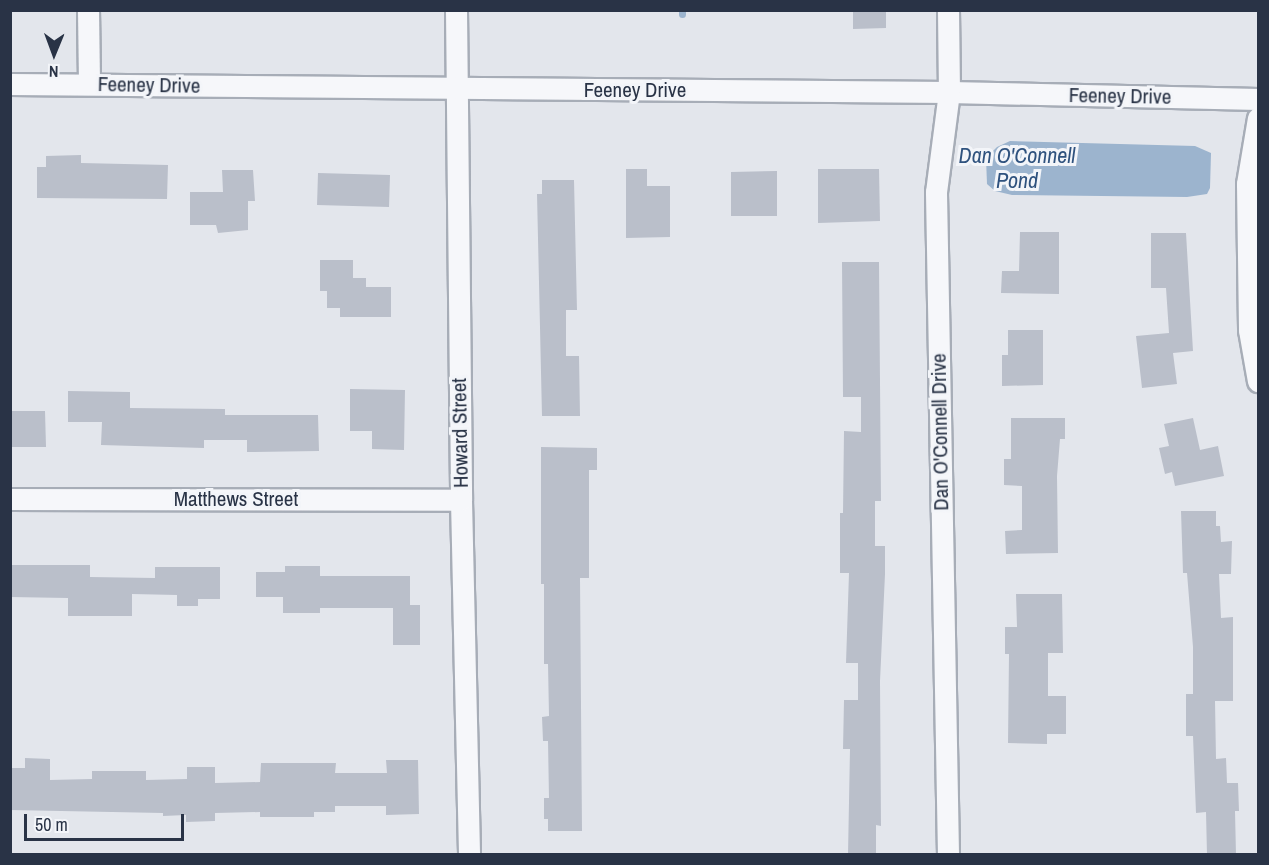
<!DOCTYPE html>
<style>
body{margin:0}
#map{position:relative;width:1269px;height:865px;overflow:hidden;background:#e3e6ec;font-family:"Archivo Narrow",sans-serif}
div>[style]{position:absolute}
.water>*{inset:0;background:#9cb4ce}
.stream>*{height:7px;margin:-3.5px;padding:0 3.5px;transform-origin:3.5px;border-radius:3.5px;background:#9cb4ce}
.building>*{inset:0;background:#babfca}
.roads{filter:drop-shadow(2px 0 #a7adb7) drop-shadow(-2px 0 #a7adb7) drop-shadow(0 2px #a7adb7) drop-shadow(0 -2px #a7adb7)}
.street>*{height:21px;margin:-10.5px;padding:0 10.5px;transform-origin:10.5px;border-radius:10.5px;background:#f6f7fa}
span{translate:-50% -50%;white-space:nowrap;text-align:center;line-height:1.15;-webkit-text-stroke:6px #f3f5f9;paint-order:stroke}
.street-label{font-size:21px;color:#293346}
.water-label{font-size:22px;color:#2f527e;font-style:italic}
.frame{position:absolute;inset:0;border:12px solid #293346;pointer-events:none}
.north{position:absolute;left:24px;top:24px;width:60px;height:60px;-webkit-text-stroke:4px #f3f5f9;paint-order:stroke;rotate:181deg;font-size:16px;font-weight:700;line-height:24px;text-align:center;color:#293346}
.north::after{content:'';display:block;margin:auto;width:21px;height:27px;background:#293346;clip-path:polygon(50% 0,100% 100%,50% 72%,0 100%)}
.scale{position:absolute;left:24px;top:814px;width:160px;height:27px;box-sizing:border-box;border:3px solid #293346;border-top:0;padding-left:8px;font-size:18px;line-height:21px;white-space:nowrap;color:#293346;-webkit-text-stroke:4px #f3f5f9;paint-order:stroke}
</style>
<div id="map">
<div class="water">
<div style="clip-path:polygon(1010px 141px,1195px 146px,1211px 153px,1210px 188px,1207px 194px,1187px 197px,1012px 195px,995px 191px,987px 184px,986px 158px,997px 147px)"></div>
</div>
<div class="stream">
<div style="left:682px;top:10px;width:4px;rotate:90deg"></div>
</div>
<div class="building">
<div style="clip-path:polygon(853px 10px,886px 10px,886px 28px,853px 29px)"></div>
<div style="clip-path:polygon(81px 155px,81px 163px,168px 165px,167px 199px,37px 198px,37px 167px,46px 167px,46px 156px)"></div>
<div style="clip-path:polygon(626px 169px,647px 169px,647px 186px,670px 186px,670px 237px,626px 238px)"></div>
<div style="clip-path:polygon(818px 169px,879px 169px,880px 221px,818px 223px)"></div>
<div style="clip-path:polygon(222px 170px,253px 170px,255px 201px,248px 201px,248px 230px,218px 233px,216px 225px,190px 225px,190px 192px,223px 192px)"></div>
<div style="clip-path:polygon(777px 171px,777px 216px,731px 216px,731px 172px)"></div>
<div style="clip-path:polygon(318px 173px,390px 175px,389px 207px,317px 205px)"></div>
<div style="clip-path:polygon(542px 180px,574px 180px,577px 310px,566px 310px,566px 356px,579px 356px,580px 416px,542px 416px,537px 194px,542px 194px)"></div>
<div style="clip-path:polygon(1020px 232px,1059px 232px,1059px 294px,1001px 293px,1002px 271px,1019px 271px)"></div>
<div style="clip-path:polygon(1151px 233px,1186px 233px,1193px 351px,1173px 353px,1177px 384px,1142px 388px,1136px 336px,1169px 333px,1166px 288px,1151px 288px)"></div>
<div style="clip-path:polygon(320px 260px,353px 260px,353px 278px,366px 278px,366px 287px,391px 287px,391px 317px,340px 317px,340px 308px,327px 308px,327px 291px,320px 291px)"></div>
<div style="clip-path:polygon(842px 262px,879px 262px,881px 501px,875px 501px,875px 546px,885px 546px,885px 574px,880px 681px,881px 826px,876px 825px,876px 855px,848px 855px,850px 749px,843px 749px,844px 700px,858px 700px,858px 663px,846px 663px,849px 573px,840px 573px,840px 513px,843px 513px,844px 431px,861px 432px,861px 397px,843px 397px)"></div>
<div style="clip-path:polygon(1008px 330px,1043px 330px,1043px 385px,1002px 386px,1002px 355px,1008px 355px)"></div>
<div style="clip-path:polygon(350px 389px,405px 390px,404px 450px,372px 449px,372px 431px,350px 431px)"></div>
<div style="clip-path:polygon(68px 391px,130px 392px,130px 408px,225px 409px,225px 415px,318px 415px,319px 451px,247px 452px,247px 440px,204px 440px,204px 448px,101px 445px,102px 422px,68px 422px)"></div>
<div style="clip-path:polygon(10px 411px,45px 411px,46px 447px,10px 447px)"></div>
<div style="clip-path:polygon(1011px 418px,1065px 418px,1065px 439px,1060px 439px,1057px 476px,1058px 553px,1006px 554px,1005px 531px,1022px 530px,1022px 486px,1004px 485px,1004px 459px,1011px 459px)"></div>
<div style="clip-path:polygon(1193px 418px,1200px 450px,1218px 446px,1224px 476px,1175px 486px,1172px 472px,1165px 474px,1159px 448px,1169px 446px,1164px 424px)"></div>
<div style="clip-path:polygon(541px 447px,597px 448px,597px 470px,589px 470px,589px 578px,580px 578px,582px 831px,548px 831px,548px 819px,544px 819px,544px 798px,549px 798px,548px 741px,543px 741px,542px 717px,549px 716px,548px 664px,544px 664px,544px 584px,541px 584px)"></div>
<div style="clip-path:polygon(1181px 511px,1216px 511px,1216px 526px,1220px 526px,1221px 542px,1232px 541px,1231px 574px,1219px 574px,1221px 618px,1233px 617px,1233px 701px,1215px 701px,1216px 759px,1226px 758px,1227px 783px,1238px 783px,1239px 811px,1235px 811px,1236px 855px,1207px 855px,1206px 812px,1196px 813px,1193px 736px,1186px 736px,1186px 694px,1193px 694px,1193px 647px,1187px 573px,1183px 573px)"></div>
<div style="clip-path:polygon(10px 565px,90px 565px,90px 577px,155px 578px,155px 567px,220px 567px,220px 599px,198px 599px,198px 606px,177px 606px,177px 595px,132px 594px,132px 616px,68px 616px,68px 598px,10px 597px)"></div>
<div style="clip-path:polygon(285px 566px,320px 566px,320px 576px,410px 576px,410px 605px,420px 605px,420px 645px,393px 645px,393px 608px,320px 608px,320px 613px,283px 613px,283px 597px,256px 597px,256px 572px,285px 572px)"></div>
<div style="clip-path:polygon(1016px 594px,1062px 594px,1063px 653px,1048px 653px,1048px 696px,1066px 696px,1066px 734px,1047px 734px,1047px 744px,1008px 743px,1009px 654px,1005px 654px,1005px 627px,1017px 627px)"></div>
<div style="clip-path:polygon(25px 758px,50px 759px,50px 780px,92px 779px,92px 771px,146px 771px,146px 780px,187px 779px,187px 767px,215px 767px,215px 783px,260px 782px,261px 763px,336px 763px,335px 773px,387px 773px,386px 760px,418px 760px,419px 814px,386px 815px,386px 806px,335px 806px,335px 812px,314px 812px,314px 817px,260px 817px,260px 812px,215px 813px,215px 821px,186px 822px,186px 815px,163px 816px,163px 813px,10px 810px,10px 768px,25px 768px)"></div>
</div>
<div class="roads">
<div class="street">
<div style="left:88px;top:10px;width:74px;rotate:89.2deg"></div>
<div style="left:456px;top:10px;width:490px;rotate:89.4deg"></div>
<div style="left:461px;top:500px;width:354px;rotate:88.7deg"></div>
<div style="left:10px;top:84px;width:939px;rotate:0.49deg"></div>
<div style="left:949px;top:92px;width:309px;rotate:1.3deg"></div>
<div style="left:1258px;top:118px;width:67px;rotate:99.5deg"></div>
<div style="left:1247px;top:184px;width:146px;rotate:89.2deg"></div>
<div style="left:1249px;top:330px;width:52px;rotate:80deg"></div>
<div style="left:10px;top:499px;width:451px;rotate:0.1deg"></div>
<div style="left:948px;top:854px;width:662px;rotate:-91.04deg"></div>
<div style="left:936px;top:192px;width:101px;rotate:-82.6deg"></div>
<div style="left:949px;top:92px;width:82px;rotate:-90.7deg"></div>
</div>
</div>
<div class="street-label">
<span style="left:149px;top:85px;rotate:1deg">Feeney Drive</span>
<span style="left:635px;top:90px">Feeney Drive</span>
<span style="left:1120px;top:96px;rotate:1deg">Feeney Drive</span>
<span style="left:940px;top:432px;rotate:-91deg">Dan O'Connell Drive</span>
<span style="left:460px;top:433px;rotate:-91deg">Howard Street</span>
<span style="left:236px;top:499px">Matthews Street</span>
</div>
<div class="water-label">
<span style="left:1017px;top:168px">Dan O'Connell<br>Pond</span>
</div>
<div class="frame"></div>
<div class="north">N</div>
<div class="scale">50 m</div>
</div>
